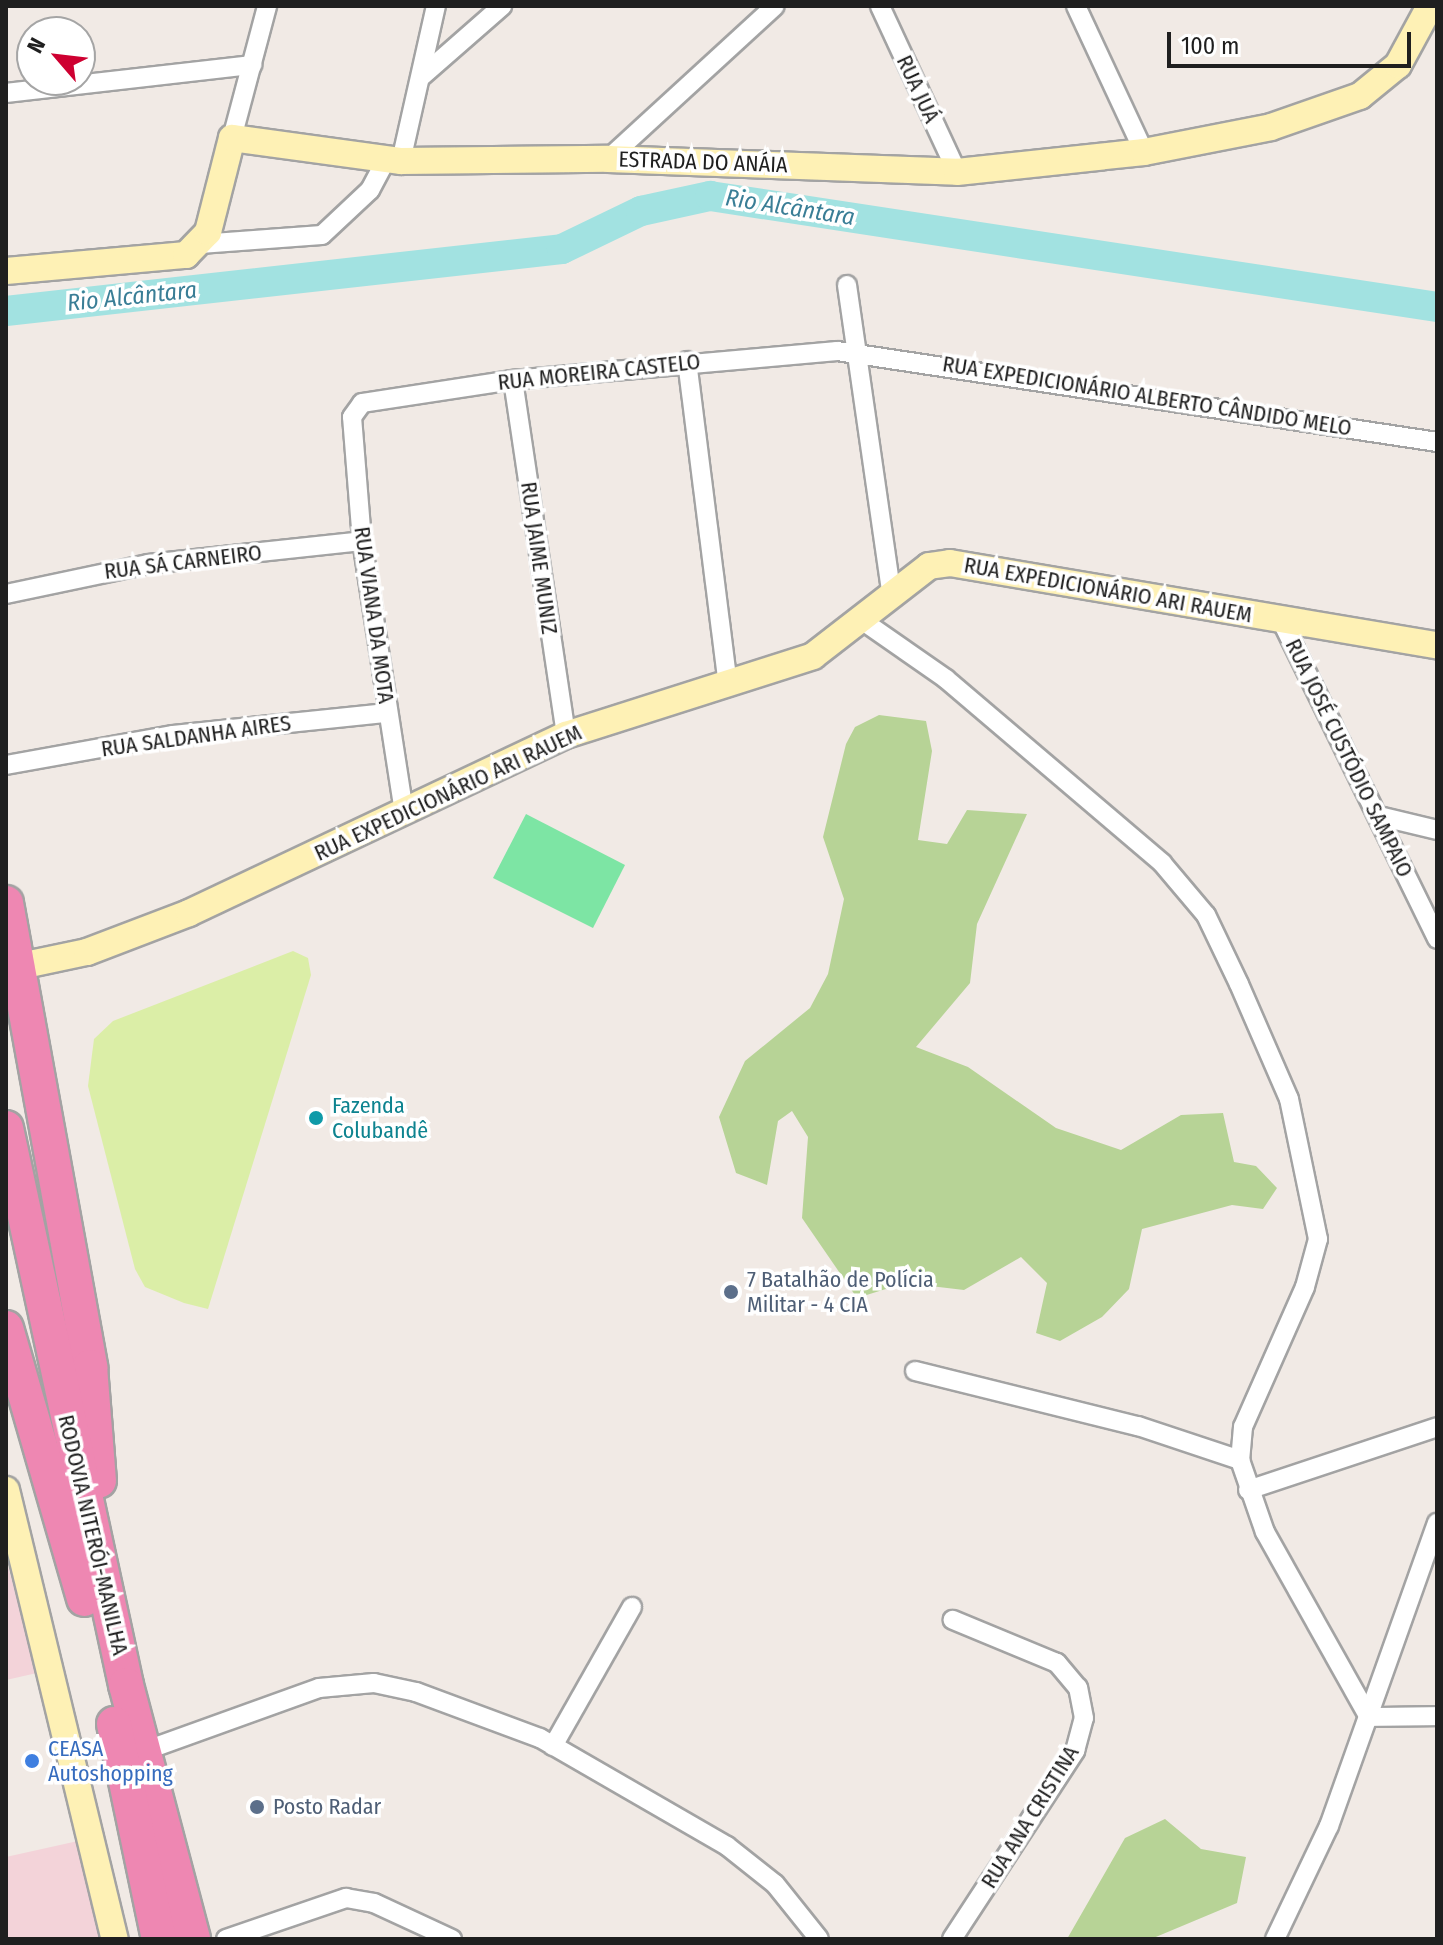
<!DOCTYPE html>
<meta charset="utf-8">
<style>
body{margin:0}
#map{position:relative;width:1443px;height:1945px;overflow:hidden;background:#f1eae5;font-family:"Fira Sans Condensed",sans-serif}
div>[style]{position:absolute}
.commercial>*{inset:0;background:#f3d3d9}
.grass>*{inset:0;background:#dbeea7}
.forest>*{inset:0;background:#b7d396}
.pitch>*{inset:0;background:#7de5a4}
.river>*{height:30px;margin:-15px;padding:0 15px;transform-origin:15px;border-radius:15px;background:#a2e2e1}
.roads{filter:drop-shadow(2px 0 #a3a3a3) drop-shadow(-2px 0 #a3a3a3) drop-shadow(0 2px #a3a3a3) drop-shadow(0 -2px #a3a3a3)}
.street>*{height:18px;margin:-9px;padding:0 9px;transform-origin:9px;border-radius:9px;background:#fff}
.secondary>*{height:26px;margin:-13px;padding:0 13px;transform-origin:13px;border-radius:13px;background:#fef1b5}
.highway>*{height:34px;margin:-17px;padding:0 17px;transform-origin:17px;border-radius:17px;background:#ee87b2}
.dots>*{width:22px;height:22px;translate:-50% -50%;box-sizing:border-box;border:4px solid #fff;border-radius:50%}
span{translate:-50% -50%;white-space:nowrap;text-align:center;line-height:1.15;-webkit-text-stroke:7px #fff;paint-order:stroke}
.street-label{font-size:22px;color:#1f1f1f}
.culture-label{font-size:22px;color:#0d838f}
.left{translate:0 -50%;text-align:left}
.service-label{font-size:22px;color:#4e5e75}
.shop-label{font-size:22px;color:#366cbe}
.water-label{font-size:24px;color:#3a7e96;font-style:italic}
.frame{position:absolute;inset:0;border:8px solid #1f1f1f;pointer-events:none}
.north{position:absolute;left:16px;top:16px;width:80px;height:80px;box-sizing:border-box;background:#fff;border:2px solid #a5a5a5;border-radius:50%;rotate:298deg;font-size:22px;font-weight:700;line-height:32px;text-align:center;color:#1f1f1f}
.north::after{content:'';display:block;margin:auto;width:28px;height:36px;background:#ce0031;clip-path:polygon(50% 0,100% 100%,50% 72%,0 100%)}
.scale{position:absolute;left:1167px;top:32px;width:244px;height:36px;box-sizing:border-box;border:4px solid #1f1f1f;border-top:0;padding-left:10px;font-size:24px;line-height:28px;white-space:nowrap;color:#1f1f1f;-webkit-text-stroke:6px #fff;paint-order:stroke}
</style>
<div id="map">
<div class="commercial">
<div style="clip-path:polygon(6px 1559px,37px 1673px,6px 1680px)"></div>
<div style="clip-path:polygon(78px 1841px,102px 1939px,6px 1939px,6px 1857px)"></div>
</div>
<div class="grass">
<div style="clip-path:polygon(293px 951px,308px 958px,311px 975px,208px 1309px,184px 1303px,145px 1287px,135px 1269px,88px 1086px,94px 1039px,113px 1021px)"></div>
</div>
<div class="forest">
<div style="clip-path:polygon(879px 715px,926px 721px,932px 751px,918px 840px,947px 844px,967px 810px,1027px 814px,977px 924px,970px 983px,916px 1047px,968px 1067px,1056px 1128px,1121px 1150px,1181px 1115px,1223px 1113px,1234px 1162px,1256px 1166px,1277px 1188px,1263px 1209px,1232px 1205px,1142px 1229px,1129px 1289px,1102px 1317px,1060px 1341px,1036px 1333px,1047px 1283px,1021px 1257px,964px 1290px,905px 1283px,857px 1298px,802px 1218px,808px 1137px,792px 1111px,778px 1121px,767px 1185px,736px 1173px,719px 1117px,745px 1061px,810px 1008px,828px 974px,844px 899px,823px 837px,846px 744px,855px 727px)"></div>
<div style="clip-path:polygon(1165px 1819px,1201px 1849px,1246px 1857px,1237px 1903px,1151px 1939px,1067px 1939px,1125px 1838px)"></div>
</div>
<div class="pitch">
<div style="clip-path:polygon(526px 814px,625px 865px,593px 928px,493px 878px)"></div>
</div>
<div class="river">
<div style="left:6px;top:311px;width:559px;rotate:-6.36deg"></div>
<div style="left:562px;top:249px;width:88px;rotate:-25.7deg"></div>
<div style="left:641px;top:211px;width:71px;rotate:-12.3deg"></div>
<div style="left:710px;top:196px;width:735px;rotate:8.68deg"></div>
</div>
<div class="roads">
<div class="street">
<div style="left:880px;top:6px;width:183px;rotate:65.1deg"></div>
<div style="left:1076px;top:6px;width:161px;rotate:65deg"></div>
<div style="left:421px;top:77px;width:108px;rotate:-41.2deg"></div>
<div style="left:6px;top:93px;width:248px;rotate:-6.5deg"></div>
<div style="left:232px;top:138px;width:137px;rotate:-75.1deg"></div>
<div style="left:608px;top:159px;width:226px;rotate:-42.5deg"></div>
<div style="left:401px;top:161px;width:159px;rotate:-77.3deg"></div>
<div style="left:200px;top:244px;width:122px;rotate:-4.2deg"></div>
<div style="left:322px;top:235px;width:66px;rotate:-43.2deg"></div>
<div style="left:370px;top:190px;width:34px;rotate:-62deg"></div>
<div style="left:847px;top:285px;width:307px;rotate:81.8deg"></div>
<div style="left:687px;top:361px;width:326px;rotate:82.8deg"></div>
<div style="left:513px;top:380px;width:359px;rotate:81.5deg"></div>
<div style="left:6px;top:594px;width:145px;rotate:-11.9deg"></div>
<div style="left:148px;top:564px;width:215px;rotate:-6.1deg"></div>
<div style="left:1281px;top:620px;width:355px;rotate:63.9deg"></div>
<div style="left:863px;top:621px;width:101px;rotate:34.9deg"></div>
<div style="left:946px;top:679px;width:284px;rotate:40.4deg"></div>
<div style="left:1162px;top:863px;width:68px;rotate:49.8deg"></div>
<div style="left:1206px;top:915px;width:76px;rotate:64.4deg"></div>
<div style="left:1239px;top:984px;width:125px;rotate:66.5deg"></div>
<div style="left:1289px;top:1099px;width:143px;rotate:78.3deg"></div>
<div style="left:1318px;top:1239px;width:50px;rotate:105.2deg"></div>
<div style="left:1305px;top:1287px;width:153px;rotate:113.9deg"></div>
<div style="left:1243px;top:1427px;width:33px;rotate:95deg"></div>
<div style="left:6px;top:765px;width:170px;rotate:-10.2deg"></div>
<div style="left:173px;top:735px;width:215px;rotate:-5.9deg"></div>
<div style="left:404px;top:812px;width:274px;rotate:-98.8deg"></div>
<div style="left:362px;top:541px;width:124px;rotate:-94.6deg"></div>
<div style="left:352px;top:417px;width:17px;rotate:-54deg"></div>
<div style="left:362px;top:403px;width:153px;rotate:-8.7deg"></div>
<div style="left:513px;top:380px;width:325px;rotate:-5.1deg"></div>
<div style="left:837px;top:351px;width:607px;rotate:8.62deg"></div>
<div style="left:1379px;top:816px;width:60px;rotate:13.6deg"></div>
<div style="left:915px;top:1371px;width:230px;rotate:13.9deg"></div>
<div style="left:1138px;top:1426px;width:108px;rotate:18.4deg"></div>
<div style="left:1240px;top:1460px;width:76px;rotate:70.9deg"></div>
<div style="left:1265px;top:1532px;width:212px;rotate:60.7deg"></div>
<div style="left:1248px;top:1490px;width:199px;rotate:-18.4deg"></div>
<div style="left:1369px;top:1717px;width:68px;rotate:-0.8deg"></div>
<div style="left:553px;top:1746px;width:160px;rotate:-60.4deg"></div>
<div style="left:144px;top:1751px;width:186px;rotate:-19.8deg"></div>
<div style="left:319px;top:1688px;width:55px;rotate:-5.2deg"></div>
<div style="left:374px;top:1683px;width:43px;rotate:12.1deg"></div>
<div style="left:416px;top:1692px;width:132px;rotate:20.4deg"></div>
<div style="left:540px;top:1738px;width:216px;rotate:30deg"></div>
<div style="left:727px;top:1846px;width:61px;rotate:38.4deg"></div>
<div style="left:775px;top:1884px;width:70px;rotate:51.3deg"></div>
<div style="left:226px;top:1939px;width:127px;rotate:-18.9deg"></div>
<div style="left:346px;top:1898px;width:28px;rotate:10deg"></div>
<div style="left:374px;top:1903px;width:86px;rotate:24.8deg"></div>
<div style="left:952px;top:1939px;width:225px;rotate:-56.8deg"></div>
<div style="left:1075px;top:1751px;width:34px;rotate:-75deg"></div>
<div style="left:1084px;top:1718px;width:31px;rotate:-101deg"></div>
<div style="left:1078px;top:1688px;width:33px;rotate:-130deg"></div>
<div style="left:1057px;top:1663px;width:113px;rotate:-157.5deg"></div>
<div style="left:1275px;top:1939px;width:125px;rotate:-64.5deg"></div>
<div style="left:1329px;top:1826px;width:322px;rotate:-70.4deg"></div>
</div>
<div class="secondary">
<div style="left:6px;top:271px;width:181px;rotate:-5.1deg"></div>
<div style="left:186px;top:255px;width:32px;rotate:-46deg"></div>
<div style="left:208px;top:232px;width:97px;rotate:-75.7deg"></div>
<div style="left:232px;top:138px;width:171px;rotate:7.8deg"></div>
<div style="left:401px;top:161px;width:207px;rotate:-0.6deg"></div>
<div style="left:608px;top:159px;width:349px;rotate:2.1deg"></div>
<div style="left:957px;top:172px;width:188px;rotate:-6.1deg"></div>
<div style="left:1144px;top:152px;width:129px;rotate:-11.1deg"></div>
<div style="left:1271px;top:127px;width:94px;rotate:-19.2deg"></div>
<div style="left:1360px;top:96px;width:49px;rotate:-39.2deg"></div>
<div style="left:1398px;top:65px;width:67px;rotate:-61.5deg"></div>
<div style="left:6px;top:969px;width:83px;rotate:-11.9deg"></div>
<div style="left:87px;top:952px;width:109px;rotate:-20.9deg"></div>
<div style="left:189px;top:913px;width:417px;rotate:-25.3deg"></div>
<div style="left:566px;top:735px;width:259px;rotate:-17.7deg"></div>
<div style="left:813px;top:656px;width:147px;rotate:-37.8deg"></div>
<div style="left:929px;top:566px;width:21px;rotate:-8deg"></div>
<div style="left:950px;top:563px;width:494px;rotate:9.6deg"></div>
<div style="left:6px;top:1490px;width:462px;rotate:76.4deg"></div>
</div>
<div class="highway">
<div style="left:6px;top:903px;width:472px;rotate:79.7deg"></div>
<div style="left:90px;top:1367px;width:114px;rotate:85.5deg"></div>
<div style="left:6px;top:1128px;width:570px;rotate:77.84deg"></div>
<div style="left:126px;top:1685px;width:263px;rotate:75.2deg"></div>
<div style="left:6px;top:1328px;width:282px;rotate:73.9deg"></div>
<div style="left:114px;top:1724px;width:220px;rotate:78.2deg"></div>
</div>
</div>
<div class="dots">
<div style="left:316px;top:1118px;background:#0f9aa8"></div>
<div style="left:731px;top:1292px;background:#5c6f8a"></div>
<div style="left:32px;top:1761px;background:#3f7fe0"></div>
<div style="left:257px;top:1807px;background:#5c6f8a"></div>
</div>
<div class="street-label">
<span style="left:918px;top:89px;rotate:65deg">RUA JUÁ</span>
<span style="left:703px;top:162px;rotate:2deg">ESTRADA DO ANÁIA</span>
<span style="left:599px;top:372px;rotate:-6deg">RUA MOREIRA CASTELO</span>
<span style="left:1147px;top:396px;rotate:9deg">RUA EXPEDICIONÁRIO ALBERTO CÂNDIDO MELO</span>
<span style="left:539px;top:558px;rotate:82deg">RUA JAIME MUNIZ</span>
<span style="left:183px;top:562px;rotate:-7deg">RUA SÁ CARNEIRO</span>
<span style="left:1108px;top:590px;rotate:10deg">RUA EXPEDICIONÁRIO ARI RAUEM</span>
<span style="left:374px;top:615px;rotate:82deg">RUA VIANA DA MOTA</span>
<span style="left:196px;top:736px;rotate:-8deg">RUA SALDANHA AIRES</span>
<span style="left:1349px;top:758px;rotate:64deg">RUA JOSÉ CUSTÓDIO SAMPAIO</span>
<span style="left:448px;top:793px;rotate:-25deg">RUA EXPEDICIONÁRIO ARI RAUEM</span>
<span style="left:93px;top:1535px;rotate:77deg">RODOVIA NITERÓI-MANILHA</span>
<span style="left:1030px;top:1817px;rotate:-58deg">RUA ANA CRISTINA</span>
</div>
<div class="culture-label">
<span class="left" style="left:332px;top:1118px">Fazenda<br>Colubandê</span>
</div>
<div class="service-label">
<span class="left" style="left:747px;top:1292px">7 Batalhão de Polícia<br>Militar - 4 CIA</span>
<span class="left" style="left:273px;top:1807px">Posto Radar</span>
</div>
<div class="shop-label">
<span class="left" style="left:48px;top:1761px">CEASA<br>Autoshopping</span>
</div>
<div class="water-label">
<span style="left:790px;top:208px;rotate:9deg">Rio Alcântara</span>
<span style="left:132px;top:297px;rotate:-6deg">Rio Alcântara</span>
</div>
<div class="frame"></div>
<div class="north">N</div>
<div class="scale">100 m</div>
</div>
